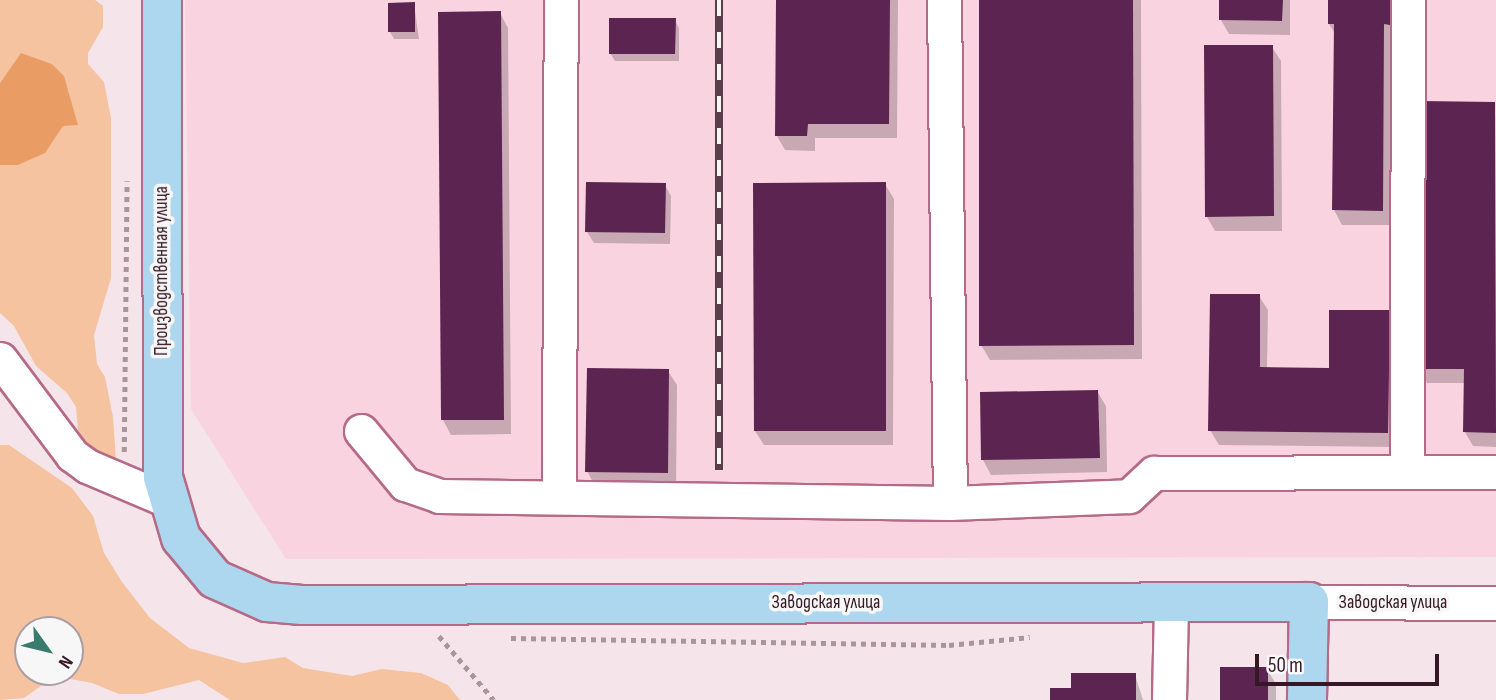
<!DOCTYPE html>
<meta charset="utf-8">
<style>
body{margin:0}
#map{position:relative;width:1496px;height:700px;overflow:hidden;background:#f5e4ea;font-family:"Sofia Sans Condensed",sans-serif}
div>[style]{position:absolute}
.built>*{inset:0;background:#f9d3e0}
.green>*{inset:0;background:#f5c3a0}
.forest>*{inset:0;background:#e99d65}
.shadow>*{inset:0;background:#0003}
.building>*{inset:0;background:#5c2551}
.path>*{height:4.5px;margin-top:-2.25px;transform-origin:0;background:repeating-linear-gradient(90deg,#ab959d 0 5px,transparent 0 10px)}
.roads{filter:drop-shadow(2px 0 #b56a87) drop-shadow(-2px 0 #b56a87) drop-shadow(0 2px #b56a87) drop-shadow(0 -2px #b56a87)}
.minor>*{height:33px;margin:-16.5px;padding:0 16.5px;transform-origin:16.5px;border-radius:16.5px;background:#fff}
.major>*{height:38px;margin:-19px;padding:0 19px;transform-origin:19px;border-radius:19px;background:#add6ef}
.rail>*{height:8px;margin-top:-4px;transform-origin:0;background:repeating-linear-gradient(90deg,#f6f7f6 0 16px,#5a3e49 0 32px);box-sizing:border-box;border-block:2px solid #5a3e49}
span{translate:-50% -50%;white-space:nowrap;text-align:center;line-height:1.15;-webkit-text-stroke:7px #f6f7f6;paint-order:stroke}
.street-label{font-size:19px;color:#361824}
.north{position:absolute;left:14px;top:616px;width:70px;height:70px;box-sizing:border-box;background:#f6f7f6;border:2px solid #a99ea2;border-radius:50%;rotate:124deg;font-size:19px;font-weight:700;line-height:28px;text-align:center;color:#361824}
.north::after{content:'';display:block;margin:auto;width:24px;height:32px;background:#397b6c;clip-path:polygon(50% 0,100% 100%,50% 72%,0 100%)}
.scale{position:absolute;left:1255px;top:654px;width:184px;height:32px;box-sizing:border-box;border:4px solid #361824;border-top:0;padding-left:9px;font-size:21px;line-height:24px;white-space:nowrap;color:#361824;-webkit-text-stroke:5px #f6f7f6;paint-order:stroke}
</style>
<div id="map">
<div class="built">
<div style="clip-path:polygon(185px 0,1496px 0,1496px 557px,286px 559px,191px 409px)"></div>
</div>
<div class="green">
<div style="clip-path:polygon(0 0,95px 0,103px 6px,103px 27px,88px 53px,88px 64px,104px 82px,111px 118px,111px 278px,94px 335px,97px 364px,105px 377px,113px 417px,116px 461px,110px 464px,89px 448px,78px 430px,76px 407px,67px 393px,36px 366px,14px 326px,0 313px,0 165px,18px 165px,51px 144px,70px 109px,69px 92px,52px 64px,21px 54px,0 83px)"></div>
<div style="clip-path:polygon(evenodd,0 445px,9px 445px,72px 488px,93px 516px,104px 553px,122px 582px,150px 618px,189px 648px,243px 663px,285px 657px,303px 668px,352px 676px,382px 669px,421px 673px,448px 685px,460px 700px,230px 700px,199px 680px,143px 694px,119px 694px,92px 683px,55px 676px,24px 698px,0 700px,0 445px,70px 630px,70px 672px,28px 672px,28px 630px,70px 630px)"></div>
</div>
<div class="forest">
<div style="clip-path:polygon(21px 53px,52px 64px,64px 76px,78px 125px,63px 126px,45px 153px,18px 165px,0 165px,0 83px)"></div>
</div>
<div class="shadow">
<div style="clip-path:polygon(778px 0,898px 0,897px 138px,815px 138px,815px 151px,785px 150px,777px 136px)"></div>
<div style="clip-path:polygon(980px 0,1141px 0,1142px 359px,990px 360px,981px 345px)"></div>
<div style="clip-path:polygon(1221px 0,1290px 0,1290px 35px,1229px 34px,1221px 20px)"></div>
<div style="clip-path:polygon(1330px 0,1398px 0,1392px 39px,1390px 225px,1342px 225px,1334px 210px,1336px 35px,1329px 24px)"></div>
<div style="clip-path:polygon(414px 4px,419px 39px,394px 39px,390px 32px)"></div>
<div style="clip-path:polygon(500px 13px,508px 28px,511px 434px,451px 435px,443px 420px,440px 14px)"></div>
<div style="clip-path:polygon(675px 20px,679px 28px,679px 61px,615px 61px,610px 53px)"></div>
<div style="clip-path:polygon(1272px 47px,1281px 61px,1282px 231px,1215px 231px,1207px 217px)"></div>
<div style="clip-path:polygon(1494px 103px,1496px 447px,1473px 446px,1465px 432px,1465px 383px,1427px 383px,1419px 369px)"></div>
<div style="clip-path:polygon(885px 184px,894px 199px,893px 445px,764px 445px,755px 431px)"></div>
<div style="clip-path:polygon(665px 185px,671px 196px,670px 244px,594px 243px,587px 232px)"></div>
<div style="clip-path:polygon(1259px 296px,1268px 310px,1267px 369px,1330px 369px,1388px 312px,1397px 327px,1395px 447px,1219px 445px,1210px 430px)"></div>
<div style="clip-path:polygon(668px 371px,677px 385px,676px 487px,595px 486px,587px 471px)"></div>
<div style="clip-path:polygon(1097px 391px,1106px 406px,1107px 472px,991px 475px,983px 460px)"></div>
<div style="clip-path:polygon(1267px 669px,1276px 684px,1276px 700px,1221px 700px)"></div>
<div style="clip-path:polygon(1135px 675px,1143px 700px,1052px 700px,1072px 689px)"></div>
</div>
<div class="building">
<div style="clip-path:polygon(776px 0,890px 0,889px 124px,808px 124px,807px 136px,775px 136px)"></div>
<div style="clip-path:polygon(979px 0,1133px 0,1134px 345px,979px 346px)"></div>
<div style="clip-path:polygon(1219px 0,1283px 0,1282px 21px,1219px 20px)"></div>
<div style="clip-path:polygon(1328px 0,1390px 0,1390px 25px,1384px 24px,1383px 211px,1332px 210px,1334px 24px,1328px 24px)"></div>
<div style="clip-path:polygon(415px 2px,415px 32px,388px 32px,388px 3px)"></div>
<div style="clip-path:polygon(501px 11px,504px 420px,441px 420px,438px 12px)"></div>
<div style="clip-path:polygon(609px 18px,676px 18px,675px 54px,609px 54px)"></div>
<div style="clip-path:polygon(1204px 45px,1273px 45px,1274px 216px,1205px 217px)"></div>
<div style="clip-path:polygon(1420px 101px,1495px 102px,1496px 433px,1463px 432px,1464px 369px,1417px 369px)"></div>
<div style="clip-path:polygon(586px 182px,666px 183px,665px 233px,585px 232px)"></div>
<div style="clip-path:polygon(886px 182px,886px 431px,754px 431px,753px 183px)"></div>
<div style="clip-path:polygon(1210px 294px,1260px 294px,1260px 367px,1329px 368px,1329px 310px,1390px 310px,1388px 433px,1208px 431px)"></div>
<div style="clip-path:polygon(587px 368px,669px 369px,668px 473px,585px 472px)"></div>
<div style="clip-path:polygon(1098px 390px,1100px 458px,981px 460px,980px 392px)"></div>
<div style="clip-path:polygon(1220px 667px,1268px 667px,1268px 700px,1220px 700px)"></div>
<div style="clip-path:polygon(1071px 673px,1136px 673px,1136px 700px,1050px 700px,1050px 688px,1071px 688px)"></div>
</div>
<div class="path">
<div style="left:124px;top:452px;width:271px;rotate:-89.4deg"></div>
<div style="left:439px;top:636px;width:84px;rotate:49.3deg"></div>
<div style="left:511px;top:638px;width:438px;rotate:0.9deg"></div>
<div style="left:949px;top:645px;width:81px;rotate:-5.6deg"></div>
</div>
<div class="roads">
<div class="minor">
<div style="left:944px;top:0;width:503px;rotate:89.32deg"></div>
<div style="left:0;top:359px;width:120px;rotate:53.1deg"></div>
<div style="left:72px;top:455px;width:19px;rotate:36deg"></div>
<div style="left:87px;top:466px;width:87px;rotate:23deg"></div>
<div style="left:361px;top:431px;width:69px;rotate:50.3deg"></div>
<div style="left:405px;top:484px;width:36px;rotate:19deg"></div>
<div style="left:439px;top:496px;width:511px;rotate:0.78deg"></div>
<div style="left:950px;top:503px;width:179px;rotate:-2.2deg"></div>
<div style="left:1129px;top:496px;width:34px;rotate:-43deg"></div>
<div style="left:1154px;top:473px;width:342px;rotate:-0.2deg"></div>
<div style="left:1407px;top:472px;width:472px;rotate:-89.9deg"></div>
<div style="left:559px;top:497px;width:497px;rotate:-89.8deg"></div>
<div style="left:1309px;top:602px;width:187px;rotate:0.3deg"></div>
<div style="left:1169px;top:700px;width:99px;rotate:-88.8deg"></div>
</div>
<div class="major">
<div style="left:162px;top:0;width:477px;rotate:89.9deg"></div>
<div style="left:163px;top:477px;width:64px;rotate:73.6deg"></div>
<div style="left:181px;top:538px;width:53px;rotate:50.3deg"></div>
<div style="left:215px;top:579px;width:57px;rotate:23.9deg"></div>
<div style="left:267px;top:602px;width:35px;rotate:5deg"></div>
<div style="left:302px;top:605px;width:1007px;rotate:-0.17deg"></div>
<div style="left:1309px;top:602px;width:98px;rotate:91.2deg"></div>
</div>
</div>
<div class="rail">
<div style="left:719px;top:0;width:470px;rotate:90deg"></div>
</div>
<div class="street-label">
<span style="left:162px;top:271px;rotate:-90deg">Производственная улица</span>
<span style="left:826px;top:603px">Заводская улица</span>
<span style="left:1393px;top:603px">Заводская улица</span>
</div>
<div class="north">N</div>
<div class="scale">50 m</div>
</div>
